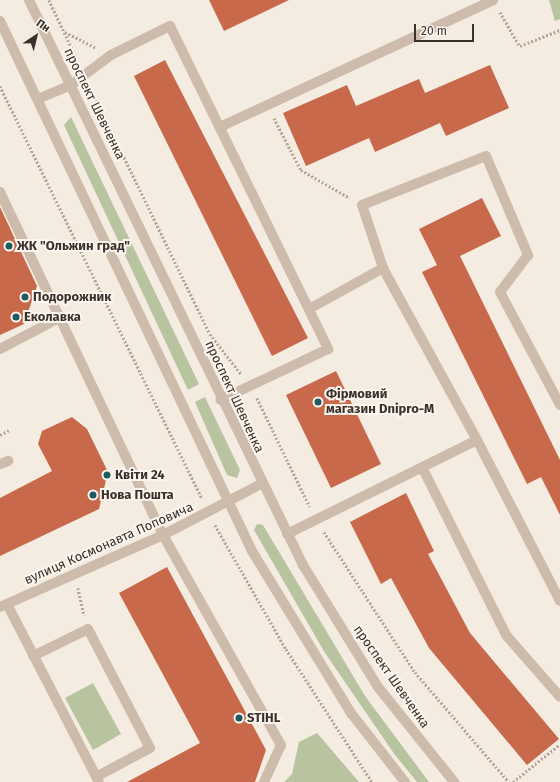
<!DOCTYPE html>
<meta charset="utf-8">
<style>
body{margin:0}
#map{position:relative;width:560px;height:782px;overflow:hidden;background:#f4ebe1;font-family:"Fira Sans",sans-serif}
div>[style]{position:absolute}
.green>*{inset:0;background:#b8c4a0}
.building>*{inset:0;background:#c8694b}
.path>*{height:2.5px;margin-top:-1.25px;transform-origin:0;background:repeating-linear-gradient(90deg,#b9a596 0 2px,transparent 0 4px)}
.minor>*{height:10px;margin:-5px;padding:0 5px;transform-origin:5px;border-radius:5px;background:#cdbbac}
.dots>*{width:11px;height:11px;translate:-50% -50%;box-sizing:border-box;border:2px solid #fbf5ee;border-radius:50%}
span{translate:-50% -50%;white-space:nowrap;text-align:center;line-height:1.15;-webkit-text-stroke:4px #fbf5ee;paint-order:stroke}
.street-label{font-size:13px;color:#3b302b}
.poi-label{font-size:13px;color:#3b302b;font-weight:700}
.left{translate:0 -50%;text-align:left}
.north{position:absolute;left:16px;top:16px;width:40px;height:40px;-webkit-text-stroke:3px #fbf5ee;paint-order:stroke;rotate:35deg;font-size:11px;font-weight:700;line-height:16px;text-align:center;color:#3b302b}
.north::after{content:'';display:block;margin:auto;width:14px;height:18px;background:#3b302b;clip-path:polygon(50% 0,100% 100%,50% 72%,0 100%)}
.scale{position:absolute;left:414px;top:24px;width:60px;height:18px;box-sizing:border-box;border:2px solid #3b302b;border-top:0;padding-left:5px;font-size:12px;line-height:14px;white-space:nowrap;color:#3b302b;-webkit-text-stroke:3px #fbf5ee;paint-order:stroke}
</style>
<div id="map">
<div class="green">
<div style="clip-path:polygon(549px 0,560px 0,560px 19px,555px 21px)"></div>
<div style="clip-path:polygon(71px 117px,199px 384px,188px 390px,64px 125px)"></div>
<div style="clip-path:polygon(205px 397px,240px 470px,237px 478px,227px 475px,195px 402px)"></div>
<div style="clip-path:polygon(257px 524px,263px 525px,365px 696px,429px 782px,417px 782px,395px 755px,325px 653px,254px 530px)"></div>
<div style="clip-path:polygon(93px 683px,121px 734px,93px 750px,65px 698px)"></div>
<div style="clip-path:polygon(317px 733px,359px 782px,284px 782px,292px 774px,299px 742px)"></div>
</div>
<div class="building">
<div style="clip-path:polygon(209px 0,289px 0,224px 31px)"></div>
<div style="clip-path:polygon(165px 60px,308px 338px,272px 356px,134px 76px)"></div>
<div style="clip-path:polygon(490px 65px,509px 108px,446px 136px,440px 123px,375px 152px,369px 138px,306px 166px,283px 113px,347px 85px,356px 106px,419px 79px,425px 93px)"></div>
<div style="clip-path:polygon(482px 198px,501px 236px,460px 256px,560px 460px,560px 515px,541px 477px,527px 484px,422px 272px,437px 265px,419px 229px)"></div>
<div style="clip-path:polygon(0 207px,37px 286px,24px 324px,0 335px)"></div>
<div style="clip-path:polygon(336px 371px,381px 464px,331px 488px,286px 395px)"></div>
<div style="clip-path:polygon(72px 417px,87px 429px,108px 472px,99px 509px,0 556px,0 498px,52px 471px,38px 444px,42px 431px)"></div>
<div style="clip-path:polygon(406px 493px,434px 551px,428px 554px,470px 633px,559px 739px,527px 765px,429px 648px,391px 578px,381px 584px,350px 522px)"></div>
<div style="clip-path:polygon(167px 567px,266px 750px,255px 782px,127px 782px,200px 743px,119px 593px)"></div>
</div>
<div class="path">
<div style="left:49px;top:0;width:68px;rotate:64.6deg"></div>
<div style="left:500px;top:12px;width:39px;rotate:60deg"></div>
<div style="left:520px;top:46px;width:43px;rotate:-21.8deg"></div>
<div style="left:65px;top:32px;width:35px;rotate:27deg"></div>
<div style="left:0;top:86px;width:460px;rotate:63.9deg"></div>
<div style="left:91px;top:89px;width:272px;rotate:64.1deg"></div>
<div style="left:210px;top:334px;width:51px;rotate:52.2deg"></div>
<div style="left:274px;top:118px;width:59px;rotate:62.6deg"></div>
<div style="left:301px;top:170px;width:56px;rotate:29.7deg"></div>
<div style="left:257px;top:398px;width:121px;rotate:64.1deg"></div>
<div style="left:0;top:435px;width:10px;rotate:-29deg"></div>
<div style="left:215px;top:525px;width:143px;rotate:60.2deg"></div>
<div style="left:286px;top:649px;width:158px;rotate:57.1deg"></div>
<div style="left:324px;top:532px;width:167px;rotate:57deg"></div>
<div style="left:415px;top:672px;width:145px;rotate:49.5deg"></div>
<div style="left:78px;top:588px;width:28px;rotate:77deg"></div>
<div style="left:513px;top:782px;width:60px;rotate:-39deg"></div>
</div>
<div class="minor">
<div style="left:29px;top:0;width:628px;rotate:64.13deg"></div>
<div style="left:303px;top:565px;width:143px;rotate:58.4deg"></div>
<div style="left:378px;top:687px;width:122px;rotate:51.3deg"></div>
<div style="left:0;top:21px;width:587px;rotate:64.57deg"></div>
<div style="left:252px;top:551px;width:190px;rotate:58.6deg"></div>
<div style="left:351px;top:713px;width:88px;rotate:52deg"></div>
<div style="left:38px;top:99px;width:36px;rotate:-23deg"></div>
<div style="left:71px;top:85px;width:50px;rotate:-36.9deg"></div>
<div style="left:111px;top:55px;width:66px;rotate:-26.2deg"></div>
<div style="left:170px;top:26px;width:360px;rotate:63.9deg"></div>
<div style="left:328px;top:349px;width:119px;rotate:154.7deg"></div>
<div style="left:222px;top:126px;width:299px;rotate:-24.9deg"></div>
<div style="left:0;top:192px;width:380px;rotate:64.6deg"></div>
<div style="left:163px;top:535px;width:241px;rotate:60.7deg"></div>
<div style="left:281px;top:745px;width:41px;rotate:114.7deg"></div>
<div style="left:309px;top:309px;width:85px;rotate:-29deg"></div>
<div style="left:0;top:349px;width:67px;rotate:-27.7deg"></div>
<div style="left:477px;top:440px;width:196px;rotate:-118.7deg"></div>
<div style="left:383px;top:268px;width:66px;rotate:-108.4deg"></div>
<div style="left:362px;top:205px;width:133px;rotate:-21.6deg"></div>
<div style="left:486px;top:156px;width:108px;rotate:67deg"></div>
<div style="left:528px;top:255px;width:46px;rotate:127.1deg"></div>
<div style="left:500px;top:292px;width:128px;rotate:62deg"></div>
<div style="left:0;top:464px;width:9px;rotate:-21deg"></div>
<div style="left:423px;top:469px;width:186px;rotate:63.4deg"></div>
<div style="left:506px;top:635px;width:82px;rotate:48.9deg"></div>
<div style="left:287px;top:534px;width:212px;rotate:-26.3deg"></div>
<div style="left:477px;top:440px;width:181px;rotate:62.7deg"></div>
<div style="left:7px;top:604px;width:200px;rotate:62.7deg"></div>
<div style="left:0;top:607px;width:178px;rotate:-23.8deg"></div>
<div style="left:163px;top:535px;width:110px;rotate:-27.5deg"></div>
<div style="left:33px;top:656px;width:61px;rotate:-26.1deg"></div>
<div style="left:88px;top:629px;width:134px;rotate:62.5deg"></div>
<div style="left:150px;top:748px;width:61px;rotate:151.8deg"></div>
</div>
<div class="dots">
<div style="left:9px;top:246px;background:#1f5a5e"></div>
<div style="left:25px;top:297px;background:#1f5a5e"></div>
<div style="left:16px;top:317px;background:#1f5a5e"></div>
<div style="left:318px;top:402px;background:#1f5a5e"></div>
<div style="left:107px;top:475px;background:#1f5a5e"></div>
<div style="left:93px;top:495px;background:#1f5a5e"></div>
<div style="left:239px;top:718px;background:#1f5a5e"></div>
</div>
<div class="street-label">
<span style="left:94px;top:104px;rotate:64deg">проспект Шевченка</span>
<span style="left:234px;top:397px;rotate:65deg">проспект Шевченка</span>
<span style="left:109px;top:544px;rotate:-24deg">вулиця Космонавта Поповича</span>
<span style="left:391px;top:677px;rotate:55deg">проспект Шевченка</span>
</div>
<div class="poi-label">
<span class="left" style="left:17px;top:246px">ЖК "Ольжин град"</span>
<span class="left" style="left:33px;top:297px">Подорожник</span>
<span class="left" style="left:24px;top:317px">Еколавка</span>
<span class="left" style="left:326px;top:402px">Фірмовий<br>магазин Dnipro-M</span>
<span class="left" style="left:115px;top:475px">Квіти 24</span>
<span class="left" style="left:101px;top:495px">Нова Пошта</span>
<span class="left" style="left:247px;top:718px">STIHL</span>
</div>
<div class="north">Пн</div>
<div class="scale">20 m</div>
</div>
